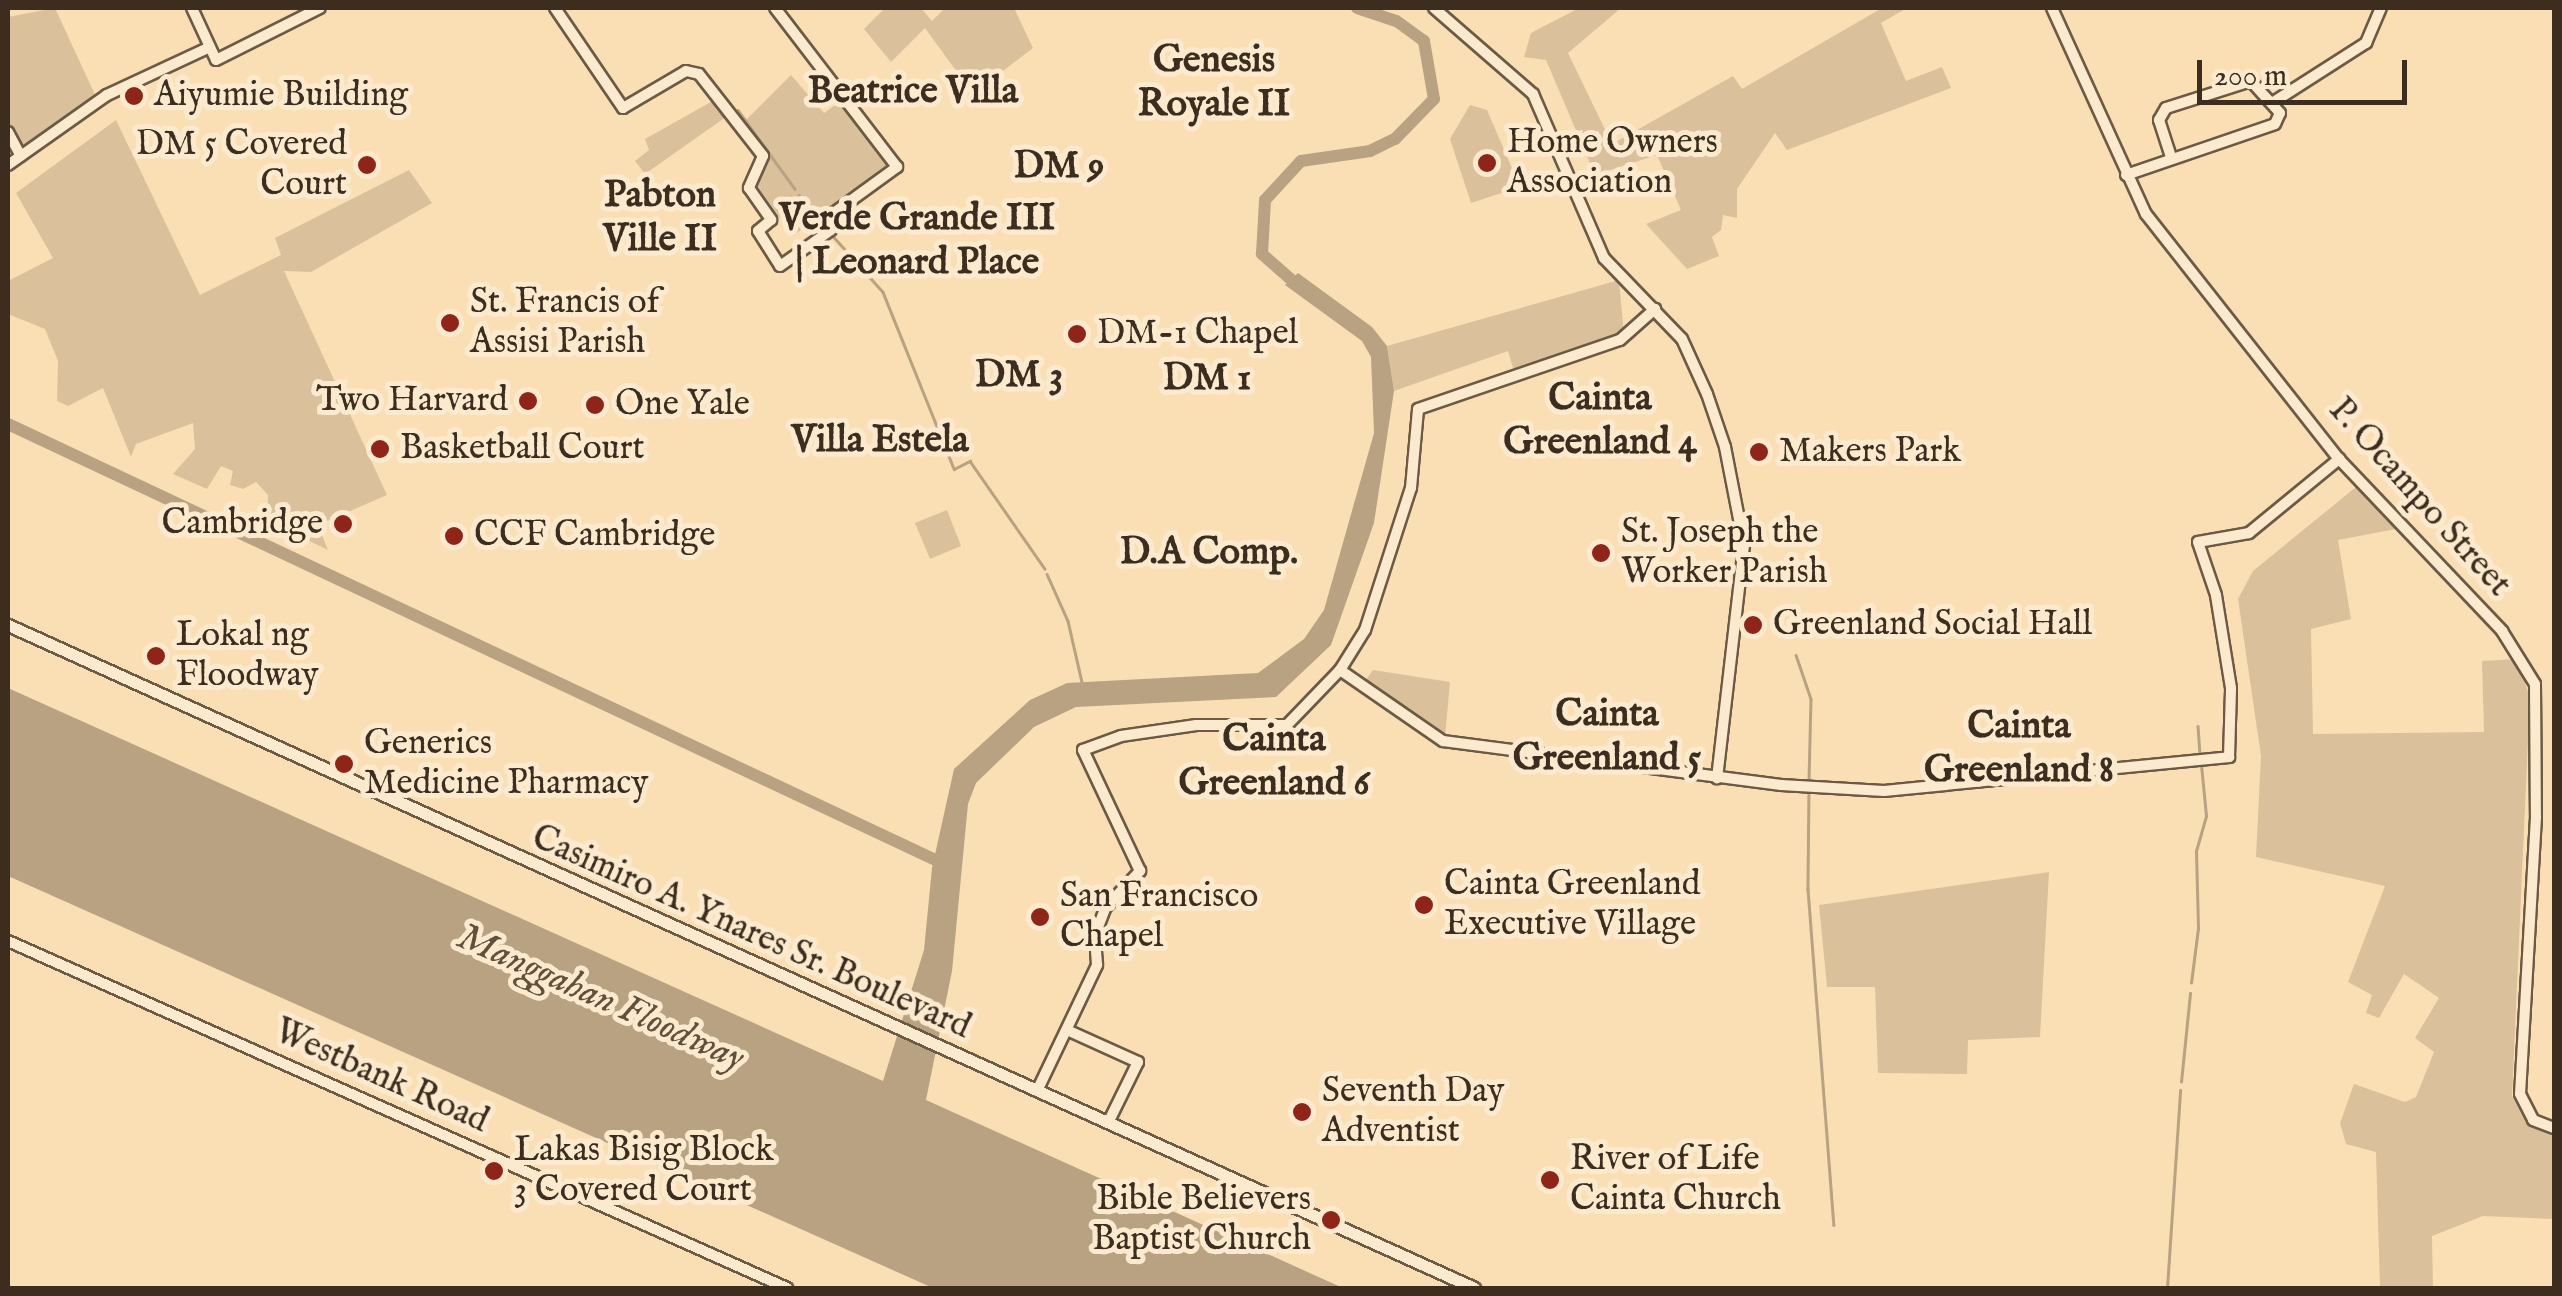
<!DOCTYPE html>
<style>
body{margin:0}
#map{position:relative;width:2562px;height:1296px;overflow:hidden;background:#fadfb5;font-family:"IM FELL English",serif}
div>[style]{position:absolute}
.green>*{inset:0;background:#dac19c}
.water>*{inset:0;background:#b9a282}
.stream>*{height:2.5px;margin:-1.25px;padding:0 1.25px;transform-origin:1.25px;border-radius:1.25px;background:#b9a282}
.river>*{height:12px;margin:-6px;padding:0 6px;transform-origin:6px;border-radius:6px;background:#b9a282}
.roads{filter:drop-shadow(2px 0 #6c5a44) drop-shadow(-2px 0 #6c5a44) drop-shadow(0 2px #6c5a44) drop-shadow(0 -2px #6c5a44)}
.tertiary>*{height:10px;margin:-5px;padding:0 5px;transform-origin:5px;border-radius:5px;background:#fceacf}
.secondary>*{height:11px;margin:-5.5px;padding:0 5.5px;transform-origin:5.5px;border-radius:5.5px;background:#fceacf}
.dots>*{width:28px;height:28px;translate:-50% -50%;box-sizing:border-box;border:5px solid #fceacf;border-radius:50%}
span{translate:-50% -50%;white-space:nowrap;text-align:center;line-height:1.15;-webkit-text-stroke:10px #fceacf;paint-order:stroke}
.poi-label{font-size:35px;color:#3c2d1f}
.left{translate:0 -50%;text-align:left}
.right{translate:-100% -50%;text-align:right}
.street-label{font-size:35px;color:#3c2d1f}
.neighbourhood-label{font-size:38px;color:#3c2d1f;font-weight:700}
.water-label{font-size:38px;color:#62503d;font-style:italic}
.frame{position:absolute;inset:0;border:10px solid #3c2d1f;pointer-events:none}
.scale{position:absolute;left:2197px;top:60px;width:210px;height:45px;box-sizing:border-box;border:5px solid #3c2d1f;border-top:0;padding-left:12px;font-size:30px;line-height:35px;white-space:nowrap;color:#3c2d1f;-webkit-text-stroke:8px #fceacf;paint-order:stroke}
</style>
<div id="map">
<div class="green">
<div style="clip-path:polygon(55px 8px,96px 97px,21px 148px,8px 123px,8px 17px)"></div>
<div style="clip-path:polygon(885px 8px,921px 8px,932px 21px,945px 8px,1014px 8px,1033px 48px,973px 94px,925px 28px,891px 62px,864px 29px)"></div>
<div style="clip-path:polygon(1579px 8px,1621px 8px,1568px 53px,1612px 144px,1733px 76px,1742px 89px,1882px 8px,1907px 8px,1881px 23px,1906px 81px,1942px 67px,1951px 88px,1787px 150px,1775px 133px,1737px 189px,1737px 218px,1723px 215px,1721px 230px,1712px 237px,1719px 256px,1687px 269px,1646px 224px,1681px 210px,1657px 155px,1595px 175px,1546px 60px,1524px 57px,1531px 33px)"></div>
<div style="clip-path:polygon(791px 75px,824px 113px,845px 98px,893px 160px,793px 236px,757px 186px,771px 154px,745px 121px)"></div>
<div style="clip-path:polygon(718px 98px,730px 114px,645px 174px,635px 161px,649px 150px,645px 139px)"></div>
<div style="clip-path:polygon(1470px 105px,1487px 110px,1520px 187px,1471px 203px,1450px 139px)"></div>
<div style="clip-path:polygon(116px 120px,200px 295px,281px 255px,275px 238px,409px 170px,432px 203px,311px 272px,284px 271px,387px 495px,318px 525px,328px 550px,267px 521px,268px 495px,256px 482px,243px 489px,230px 485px,233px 471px,221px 466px,207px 489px,173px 474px,195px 449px,193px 423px,136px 444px,131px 457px,103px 388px,68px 406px,57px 401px,58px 361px,45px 329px,8px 314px,8px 281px,53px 258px,16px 193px)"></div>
<div style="clip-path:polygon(1619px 280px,1624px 335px,1515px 375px,1508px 351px,1394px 391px,1387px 346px)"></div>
<div style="clip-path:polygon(2356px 487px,2396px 529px,2338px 540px,2351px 619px,2311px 629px,2313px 734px,2484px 732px,2482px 661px,2516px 659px,2530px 697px,2512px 1096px,2526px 1122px,2554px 1131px,2554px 1219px,2483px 1216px,2432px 1236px,2433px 1288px,2380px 1288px,2376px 1152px,2346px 1144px,2340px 1123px,2354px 1084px,2405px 1102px,2416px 1097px,2434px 1052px,2415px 1038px,2439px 998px,2404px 974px,2379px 1018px,2366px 1013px,2372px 995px,2348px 982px,2385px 886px,2256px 857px,2261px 756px,2238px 599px,2253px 571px)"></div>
<div style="clip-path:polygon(947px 510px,961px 546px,930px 559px,915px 523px)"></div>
<div style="clip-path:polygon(1373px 670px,1450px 682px,1445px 737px,1363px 684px)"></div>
<div style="clip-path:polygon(2049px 872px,2040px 1037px,1968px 1040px,1967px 1074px,1878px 1073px,1875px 987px,1827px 987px,1819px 905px)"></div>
</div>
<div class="water">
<div style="clip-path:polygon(1298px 273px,1372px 327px,1387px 346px,1394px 391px,1374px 523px,1331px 645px,1276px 697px,1076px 707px,1034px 727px,976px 783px,968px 804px,952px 971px,926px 1100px,1343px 1288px,933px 1288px,8px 876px,8px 688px,883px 1081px,924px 950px,932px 868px,954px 769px,1030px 700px,1067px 683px,1258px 673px,1304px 639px,1324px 610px,1374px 433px,1371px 357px,1362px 341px,1285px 285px)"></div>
</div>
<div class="stream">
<div style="left:738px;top:110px;width:97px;rotate:54.2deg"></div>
<div style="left:799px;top:195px;width:43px;rotate:51.5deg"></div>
<div style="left:833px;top:236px;width:75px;rotate:48.2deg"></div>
<div style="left:883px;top:292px;width:191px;rotate:68.1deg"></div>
<div style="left:954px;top:469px;width:18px;rotate:-27deg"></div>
<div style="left:970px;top:461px;width:131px;rotate:55.2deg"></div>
<div style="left:1047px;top:574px;width:51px;rotate:65.9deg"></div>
<div style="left:1068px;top:621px;width:63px;rotate:77.1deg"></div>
<div style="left:1796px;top:655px;width:46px;rotate:71.2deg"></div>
<div style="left:1811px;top:699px;width:81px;rotate:91.4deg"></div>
<div style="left:2198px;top:726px;width:27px;rotate:86deg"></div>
<div style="left:1809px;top:788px;width:101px;rotate:90.6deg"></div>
<div style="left:1808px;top:889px;width:337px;rotate:85.6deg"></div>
<div style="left:2191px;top:983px;width:55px;rotate:-82.7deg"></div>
<div style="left:2198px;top:928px;width:77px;rotate:-91.5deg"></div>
<div style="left:2196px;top:851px;width:36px;rotate:-74deg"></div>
<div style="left:2206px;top:816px;width:51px;rotate:-95.6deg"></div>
<div style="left:2181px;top:1082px;width:89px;rotate:-84.2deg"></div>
<div style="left:2167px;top:1288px;width:198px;rotate:-86.2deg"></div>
</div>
<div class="river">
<div style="left:1303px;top:290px;width:55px;rotate:-138.7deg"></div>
<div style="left:1262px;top:254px;width:54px;rotate:-86.8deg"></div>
<div style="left:1265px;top:200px;width:53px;rotate:-47.3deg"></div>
<div style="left:1301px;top:161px;width:70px;rotate:-8.2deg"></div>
<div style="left:1370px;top:151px;width:28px;rotate:-26deg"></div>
<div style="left:1395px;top:139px;width:56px;rotate:-45.7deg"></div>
<div style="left:1434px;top:99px;width:59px;rotate:-99.8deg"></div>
<div style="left:1424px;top:41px;width:34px;rotate:-144deg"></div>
<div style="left:1396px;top:21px;width:41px;rotate:-161.6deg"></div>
<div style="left:8px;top:424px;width:1034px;rotate:25.18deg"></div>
</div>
<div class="roads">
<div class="tertiary">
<div style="left:192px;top:8px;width:57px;rotate:65.2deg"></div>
<div style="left:216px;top:60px;width:116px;rotate:-26.6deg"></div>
<div style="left:555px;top:8px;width:121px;rotate:55.8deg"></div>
<div style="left:623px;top:108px;width:73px;rotate:-30.4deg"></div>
<div style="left:686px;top:71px;width:13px;rotate:13deg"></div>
<div style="left:699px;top:74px;width:104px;rotate:52deg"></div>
<div style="left:763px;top:156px;width:35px;rotate:114deg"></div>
<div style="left:749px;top:188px;width:39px;rotate:55deg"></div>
<div style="left:771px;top:220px;width:17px;rotate:140deg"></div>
<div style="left:758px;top:231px;width:41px;rotate:57.8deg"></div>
<div style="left:780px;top:266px;width:62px;rotate:-35.2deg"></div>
<div style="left:831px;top:230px;width:18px;rotate:-77deg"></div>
<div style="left:835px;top:212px;width:77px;rotate:-36deg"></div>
<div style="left:897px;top:167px;width:200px;rotate:-127.5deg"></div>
<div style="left:1434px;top:8px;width:131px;rotate:41deg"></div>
<div style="left:1533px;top:94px;width:179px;rotate:66.6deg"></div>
<div style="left:1604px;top:258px;width:112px;rotate:46.1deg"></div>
<div style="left:1682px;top:339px;width:60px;rotate:65.6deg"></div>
<div style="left:1707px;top:394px;width:56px;rotate:71.2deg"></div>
<div style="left:1725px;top:447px;width:100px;rotate:79deg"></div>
<div style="left:1744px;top:545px;width:235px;rotate:96.6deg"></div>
<div style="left:2052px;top:8px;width:226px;rotate:65.5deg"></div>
<div style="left:2146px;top:214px;width:312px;rotate:51.8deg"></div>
<div style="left:2339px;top:459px;width:237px;rotate:46.5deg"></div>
<div style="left:2502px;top:631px;width:62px;rotate:58.1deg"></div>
<div style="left:2535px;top:684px;width:133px;rotate:89.6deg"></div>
<div style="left:2536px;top:817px;width:277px;rotate:93.3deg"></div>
<div style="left:2520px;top:1094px;width:29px;rotate:63deg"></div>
<div style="left:2533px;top:1120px;width:22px;rotate:21deg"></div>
<div style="left:2272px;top:103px;width:112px;rotate:-32.6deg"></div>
<div style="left:2366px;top:43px;width:38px;rotate:-67deg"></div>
<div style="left:8px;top:132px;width:27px;rotate:62deg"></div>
<div style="left:8px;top:165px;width:121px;rotate:-35.3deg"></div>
<div style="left:107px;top:95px;width:111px;rotate:-25deg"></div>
<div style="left:2126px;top:175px;width:157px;rotate:-18.9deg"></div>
<div style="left:2275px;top:124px;width:12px;rotate:-66deg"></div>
<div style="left:2280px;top:113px;width:43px;rotate:-132.2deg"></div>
<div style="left:2251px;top:81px;width:89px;rotate:162.4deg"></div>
<div style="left:2166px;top:108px;width:14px;rotate:120deg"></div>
<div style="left:2159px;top:120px;width:39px;rotate:72deg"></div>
<div style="left:1340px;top:670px;width:125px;rotate:34.6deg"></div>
<div style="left:1443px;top:741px;width:341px;rotate:7.4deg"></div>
<div style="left:1781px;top:785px;width:103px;rotate:3.3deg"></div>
<div style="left:1884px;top:791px;width:347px;rotate:-5.6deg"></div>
<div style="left:2229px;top:757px;width:69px;rotate:-88.3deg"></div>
<div style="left:2231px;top:688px;width:94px;rotate:-99.2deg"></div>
<div style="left:2216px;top:595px;width:56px;rotate:-108.8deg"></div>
<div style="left:2198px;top:542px;width:52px;rotate:-10deg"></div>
<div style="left:2249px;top:533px;width:117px;rotate:-39.4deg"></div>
<div style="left:8px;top:941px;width:853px;rotate:24.01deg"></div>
<div style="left:1067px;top:1030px;width:78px;rotate:24.3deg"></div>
<div style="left:1138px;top:1062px;width:68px;rotate:116.2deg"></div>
<div style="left:1037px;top:1091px;width:140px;rotate:-64.5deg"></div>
<div style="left:1097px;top:965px;width:30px;rotate:-94deg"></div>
<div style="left:1095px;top:935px;width:30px;rotate:-69deg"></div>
<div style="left:1106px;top:907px;width:50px;rotate:-46.6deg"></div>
<div style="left:1140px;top:871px;width:134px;rotate:-115.2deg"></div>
<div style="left:1083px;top:750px;width:40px;rotate:-20.2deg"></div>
<div style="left:1121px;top:736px;width:76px;rotate:-8.3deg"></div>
<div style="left:1196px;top:725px;width:91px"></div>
<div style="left:1287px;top:725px;width:76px;rotate:-46.1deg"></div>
<div style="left:1340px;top:670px;width:47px;rotate:-58deg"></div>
<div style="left:1365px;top:630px;width:149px;rotate:-72.1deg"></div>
<div style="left:1411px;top:488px;width:79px;rotate:-84.9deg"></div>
<div style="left:1418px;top:409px;width:213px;rotate:-18.9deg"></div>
<div style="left:1620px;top:340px;width:47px;rotate:-41.5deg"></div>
</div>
<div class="secondary">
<div style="left:8px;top:625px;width:1609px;rotate:24.33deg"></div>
</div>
</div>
<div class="dots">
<div style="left:134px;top:96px;background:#8f2418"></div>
<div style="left:1487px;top:163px;background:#8f2418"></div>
<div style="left:367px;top:165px;background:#8f2418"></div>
<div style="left:450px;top:323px;background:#8f2418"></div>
<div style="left:1077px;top:334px;background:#8f2418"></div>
<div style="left:528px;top:401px;background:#8f2418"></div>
<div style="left:595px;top:405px;background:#8f2418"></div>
<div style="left:380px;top:449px;background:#8f2418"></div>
<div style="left:1759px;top:452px;background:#8f2418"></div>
<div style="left:343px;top:524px;background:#8f2418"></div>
<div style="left:454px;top:536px;background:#8f2418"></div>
<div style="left:1601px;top:553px;background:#8f2418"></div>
<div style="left:1753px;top:625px;background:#8f2418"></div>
<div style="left:156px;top:656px;background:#8f2418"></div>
<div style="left:344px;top:764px;background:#8f2418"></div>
<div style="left:1424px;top:905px;background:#8f2418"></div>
<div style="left:1040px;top:917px;background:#8f2418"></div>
<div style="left:1302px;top:1112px;background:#8f2418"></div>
<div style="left:494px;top:1171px;background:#8f2418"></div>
<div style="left:1550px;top:1180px;background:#8f2418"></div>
<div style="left:1331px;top:1220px;background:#8f2418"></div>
</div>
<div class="poi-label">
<span class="left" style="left:154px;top:96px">Aiyumie Building</span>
<span class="left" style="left:1507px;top:163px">Home Owners<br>Association</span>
<span class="right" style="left:347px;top:165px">DM 5 Covered<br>Court</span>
<span class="left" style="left:470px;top:323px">St. Francis of<br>Assisi Parish</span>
<span class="left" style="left:1097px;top:334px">DM-1 Chapel</span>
<span class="right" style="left:508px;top:401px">Two Harvard</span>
<span class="left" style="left:615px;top:405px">One Yale</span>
<span class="left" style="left:400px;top:449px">Basketball Court</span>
<span class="left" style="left:1779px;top:452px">Makers Park</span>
<span class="right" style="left:323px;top:524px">Cambridge</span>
<span class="left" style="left:1621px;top:553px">St. Joseph the<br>Worker Parish</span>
<span class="left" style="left:474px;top:536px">CCF Cambridge</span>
<span class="left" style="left:1773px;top:625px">Greenland Social Hall</span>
<span class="left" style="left:176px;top:656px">Lokal ng<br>Floodway</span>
<span class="left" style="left:364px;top:764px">Generics<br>Medicine Pharmacy</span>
<span class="left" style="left:1444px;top:905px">Cainta Greenland<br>Executive Village</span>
<span class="left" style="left:1060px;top:917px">San Francisco<br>Chapel</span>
<span class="left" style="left:1322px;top:1112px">Seventh Day<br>Adventist</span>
<span class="left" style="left:514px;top:1171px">Lakas Bisig Block<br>3 Covered Court</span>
<span class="left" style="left:1570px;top:1180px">River of Life<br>Cainta Church</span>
<span class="right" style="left:1311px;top:1220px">Bible Believers<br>Baptist Church</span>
</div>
<div class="street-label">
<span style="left:2419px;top:498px;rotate:48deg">P. Ocampo Street</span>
<span style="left:751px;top:933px;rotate:24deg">Casimiro A. Ynares Sr. Boulevard</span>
<span style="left:381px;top:1077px;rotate:24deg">Westbank Road</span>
</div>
<div class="neighbourhood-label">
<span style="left:1214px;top:84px">Genesis<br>Royale II</span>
<span style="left:913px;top:93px">Beatrice Villa</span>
<span style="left:1059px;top:168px">DM 9</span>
<span style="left:660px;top:219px">Pabton<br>Ville II</span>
<span style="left:917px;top:242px">Verde Grande III<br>| Leonard Place</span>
<span style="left:1019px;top:377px">DM 3</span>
<span style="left:1207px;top:380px">DM 1</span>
<span style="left:1600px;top:422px">Cainta<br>Greenland 4</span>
<span style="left:880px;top:442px">Villa Estela</span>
<span style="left:1209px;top:554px">D.A Comp.</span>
<span style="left:1607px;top:738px">Cainta<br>Greenland 5</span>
<span style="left:2019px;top:750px">Cainta<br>Greenland 8</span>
<span style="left:1274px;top:763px">Cainta<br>Greenland 6</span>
</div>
<div class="water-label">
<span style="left:600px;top:999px;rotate:24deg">Manggahan Floodway</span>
</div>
<div class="frame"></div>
<div class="scale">200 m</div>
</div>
